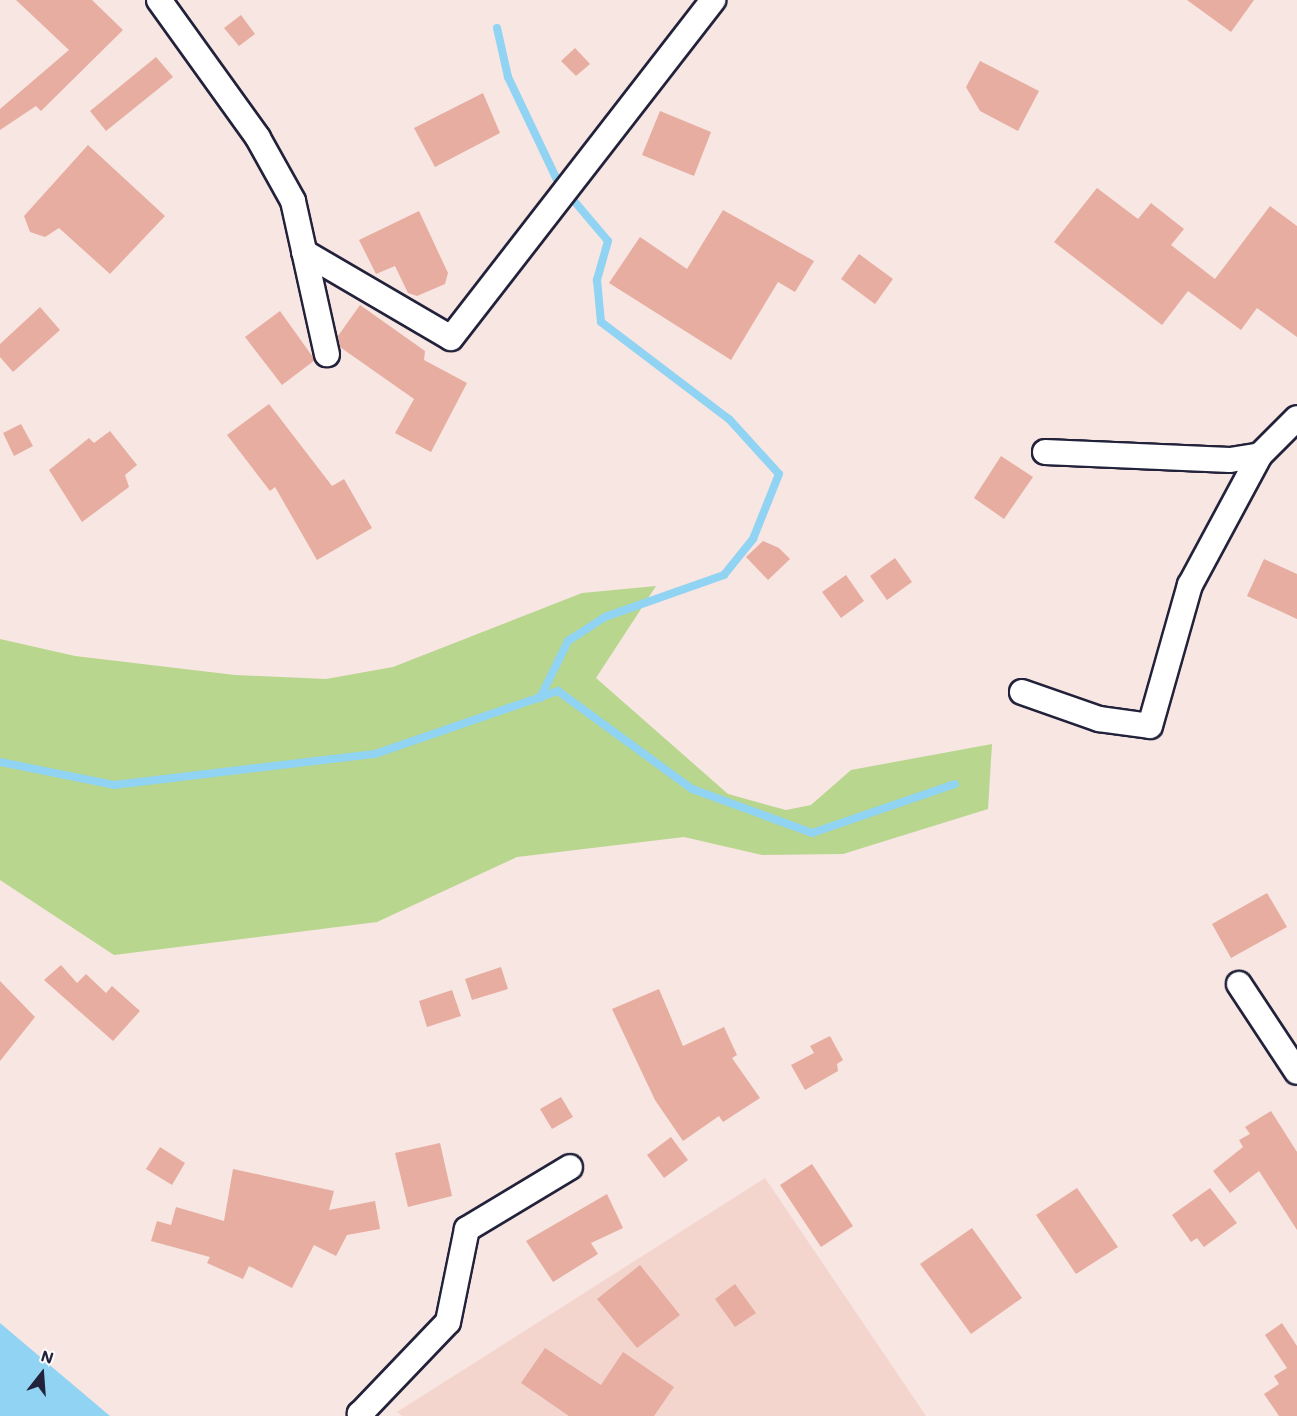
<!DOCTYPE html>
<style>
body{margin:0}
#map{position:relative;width:1297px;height:1416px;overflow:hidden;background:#f8e6e2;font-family:Mali,sans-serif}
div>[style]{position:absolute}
.built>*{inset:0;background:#f3d5ce}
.green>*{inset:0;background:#b8d68e}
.water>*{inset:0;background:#90d3f2}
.stream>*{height:8px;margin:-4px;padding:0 4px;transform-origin:4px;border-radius:4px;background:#90d3f2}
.building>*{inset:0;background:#e6ada0}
.roads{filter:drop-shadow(2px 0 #22223b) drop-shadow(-2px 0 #22223b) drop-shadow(0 2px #22223b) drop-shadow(0 -2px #22223b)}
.minor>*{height:24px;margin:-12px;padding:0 12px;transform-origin:12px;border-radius:12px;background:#fff}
span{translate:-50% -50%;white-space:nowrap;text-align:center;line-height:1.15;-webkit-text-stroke:6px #fff;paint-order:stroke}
.north{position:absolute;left:12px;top:1344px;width:60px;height:60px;-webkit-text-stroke:4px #fff;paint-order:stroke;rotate:17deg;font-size:16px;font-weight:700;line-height:24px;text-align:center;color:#22223b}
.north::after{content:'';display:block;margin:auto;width:21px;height:27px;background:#22223b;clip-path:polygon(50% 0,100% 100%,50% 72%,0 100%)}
</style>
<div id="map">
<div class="built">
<div style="clip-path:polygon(765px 1178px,926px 1416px,402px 1416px,397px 1412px)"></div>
</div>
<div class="green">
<div style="clip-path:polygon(656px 586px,596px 678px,728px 794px,786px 810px,811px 805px,851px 770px,992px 744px,988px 809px,843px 854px,762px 855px,684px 837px,517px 857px,377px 922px,114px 955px,0 880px,0 639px,75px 656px,235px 675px,326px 679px,393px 667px,582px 593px)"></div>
</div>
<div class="water">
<div style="clip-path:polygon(0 1323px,110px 1416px,0 1416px)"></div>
</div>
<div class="stream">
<div style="left:497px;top:28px;width:50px;rotate:77.3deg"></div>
<div style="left:508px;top:77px;width:116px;rotate:64.5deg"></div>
<div style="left:558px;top:182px;width:77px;rotate:49.7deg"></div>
<div style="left:608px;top:241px;width:41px;rotate:105.8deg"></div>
<div style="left:597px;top:280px;width:42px;rotate:84.6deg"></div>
<div style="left:601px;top:322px;width:161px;rotate:37.2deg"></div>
<div style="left:729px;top:419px;width:74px;rotate:47.7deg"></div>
<div style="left:779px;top:474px;width:70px;rotate:111.8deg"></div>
<div style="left:753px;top:539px;width:46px;rotate:128.9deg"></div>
<div style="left:724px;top:575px;width:126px;rotate:160.6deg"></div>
<div style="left:605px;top:617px;width:44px;rotate:147deg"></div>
<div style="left:568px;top:641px;width:64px;rotate:116.2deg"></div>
<div style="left:0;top:762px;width:116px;rotate:11.4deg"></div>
<div style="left:114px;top:785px;width:263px;rotate:-6.8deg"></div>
<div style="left:375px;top:754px;width:194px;rotate:-19deg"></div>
<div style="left:558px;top:691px;width:166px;rotate:36.2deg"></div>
<div style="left:692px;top:789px;width:128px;rotate:20.1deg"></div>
<div style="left:812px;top:833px;width:151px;rotate:-18.9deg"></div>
</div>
<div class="building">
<div style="clip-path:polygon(16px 0,92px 0,123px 30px,41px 111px,36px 106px,0 130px,0 109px,69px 50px)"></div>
<div style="clip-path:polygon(1187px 0,1254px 0,1231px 32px)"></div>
<div style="clip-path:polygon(241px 15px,255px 34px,239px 46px,224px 28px)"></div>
<div style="clip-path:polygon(575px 48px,590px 64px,576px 76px,561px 61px)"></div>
<div style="clip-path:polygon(156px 57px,173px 77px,106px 131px,90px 111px)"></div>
<div style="clip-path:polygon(980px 61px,1039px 91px,1018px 131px,980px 111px,966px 87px)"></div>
<div style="clip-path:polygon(483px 93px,500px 133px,435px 167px,414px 128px)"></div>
<div style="clip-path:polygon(660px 111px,711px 132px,694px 176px,642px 155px)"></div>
<div style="clip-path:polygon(88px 145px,165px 216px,110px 274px,59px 228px,45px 237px,30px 232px,24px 216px)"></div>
<div style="clip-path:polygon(1097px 188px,1138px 219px,1151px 203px,1184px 229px,1171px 245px,1215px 279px,1270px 206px,1297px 226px,1297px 337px,1257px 308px,1241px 330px,1188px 291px,1162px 325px,1054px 242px)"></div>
<div style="clip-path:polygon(723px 210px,814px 261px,795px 292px,778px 282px,731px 360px,609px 283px,640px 237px,687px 269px)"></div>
<div style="clip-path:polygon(419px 211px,448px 273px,445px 284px,417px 296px,408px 293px,395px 266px,376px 274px,359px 240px)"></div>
<div style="clip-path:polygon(859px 254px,893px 279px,875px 304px,841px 279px)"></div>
<div style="clip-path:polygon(360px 305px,425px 351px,424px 360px,467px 383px,431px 452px,395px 433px,414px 399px,340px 347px,338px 336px)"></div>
<div style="clip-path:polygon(40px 307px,60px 330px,13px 372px,0 357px,0 344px)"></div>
<div style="clip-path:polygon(280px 311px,315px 360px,282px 385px,245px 337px)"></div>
<div style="clip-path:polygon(269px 404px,332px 486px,344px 479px,372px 528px,317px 560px,275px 487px,270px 491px,227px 435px)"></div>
<div style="clip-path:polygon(21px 424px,33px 446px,14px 456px,3px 433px)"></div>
<div style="clip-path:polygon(110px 431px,137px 465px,125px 475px,129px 487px,82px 522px,49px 470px,89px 438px,94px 443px)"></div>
<div style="clip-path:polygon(1001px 456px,1033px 477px,1004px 519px,974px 498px)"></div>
<div style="clip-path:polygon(763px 541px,779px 548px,790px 559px,768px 580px,746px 557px)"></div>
<div style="clip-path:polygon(895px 558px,912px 582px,887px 600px,870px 576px)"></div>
<div style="clip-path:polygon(1264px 559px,1297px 574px,1297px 619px,1247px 596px)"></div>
<div style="clip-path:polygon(846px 575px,864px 601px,841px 618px,822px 592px)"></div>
<div style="clip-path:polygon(1267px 893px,1287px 927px,1231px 958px,1212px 924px)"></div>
<div style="clip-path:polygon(61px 965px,77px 983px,86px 974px,106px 993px,112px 986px,140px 1011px,113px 1041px,44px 980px)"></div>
<div style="clip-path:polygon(501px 967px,508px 989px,472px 1000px,465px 979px)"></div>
<div style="clip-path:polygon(0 981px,35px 1017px,0 1061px)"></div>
<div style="clip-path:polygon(659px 989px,683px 1046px,724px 1027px,737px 1055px,732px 1058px,760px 1098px,723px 1122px,719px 1116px,683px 1141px,655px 1100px,612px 1009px)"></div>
<div style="clip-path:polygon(452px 990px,461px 1016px,427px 1027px,419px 1001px)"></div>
<div style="clip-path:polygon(830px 1036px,843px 1060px,837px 1064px,838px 1071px,805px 1090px,791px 1065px,814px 1053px,810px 1046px)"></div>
<div style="clip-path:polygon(561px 1097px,573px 1117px,552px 1129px,540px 1109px)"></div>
<div style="clip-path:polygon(1271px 1111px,1297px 1152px,1297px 1230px,1259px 1171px,1230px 1193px,1213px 1171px,1243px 1147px,1239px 1140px,1250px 1134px,1245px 1127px)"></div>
<div style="clip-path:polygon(671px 1137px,688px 1160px,664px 1178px,647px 1155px)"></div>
<div style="clip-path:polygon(440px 1143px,452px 1196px,408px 1207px,395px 1153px)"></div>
<div style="clip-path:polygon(160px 1147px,185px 1163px,172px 1185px,146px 1169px)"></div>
<div style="clip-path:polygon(812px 1164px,853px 1226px,821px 1247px,780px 1185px)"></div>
<div style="clip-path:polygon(233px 1169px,334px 1191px,329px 1210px,375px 1201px,380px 1229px,347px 1235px,336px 1256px,314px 1245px,292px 1288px,249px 1266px,243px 1279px,207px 1263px,210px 1257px,151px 1241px,157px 1221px,171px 1225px,176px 1207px,224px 1221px)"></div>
<div style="clip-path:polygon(1077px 1188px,1118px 1247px,1076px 1274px,1036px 1215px)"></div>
<div style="clip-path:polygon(1210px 1188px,1237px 1223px,1204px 1247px,1197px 1238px,1191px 1242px,1172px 1215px)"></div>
<div style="clip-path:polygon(607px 1194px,623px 1228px,591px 1243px,598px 1254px,553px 1282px,526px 1241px)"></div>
<div style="clip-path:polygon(972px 1228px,1022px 1298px,971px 1334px,920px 1264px)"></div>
<div style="clip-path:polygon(640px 1265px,680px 1315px,637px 1348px,597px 1299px)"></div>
<div style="clip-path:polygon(735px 1284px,756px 1313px,735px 1327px,715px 1299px)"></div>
<div style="clip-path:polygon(1282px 1323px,1297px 1346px,1297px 1416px,1279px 1416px,1264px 1394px,1279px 1384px,1274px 1376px,1287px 1368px,1265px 1335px)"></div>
<div style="clip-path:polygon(545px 1348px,601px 1385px,623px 1352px,674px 1387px,654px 1416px,569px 1416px,521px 1383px)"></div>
</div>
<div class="roads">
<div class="minor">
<div style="left:159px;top:0;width:170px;rotate:54.3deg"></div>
<div style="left:258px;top:138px;width:72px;rotate:60.9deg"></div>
<div style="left:293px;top:201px;width:157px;rotate:77.5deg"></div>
<div style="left:304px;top:252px;width:170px;rotate:30.3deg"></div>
<div style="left:451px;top:338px;width:428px;rotate:-52.2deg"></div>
<div style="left:1045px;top:452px;width:185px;rotate:2.5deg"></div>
<div style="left:1230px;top:460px;width:30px;rotate:-9deg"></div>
<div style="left:1260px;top:455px;width:52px;rotate:-45deg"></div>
<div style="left:1022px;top:692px;width:82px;rotate:19.3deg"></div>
<div style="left:1099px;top:719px;width:51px;rotate:7.8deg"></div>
<div style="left:1150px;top:726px;width:147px;rotate:-74.2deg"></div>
<div style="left:1190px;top:585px;width:148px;rotate:-61.7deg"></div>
<div style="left:1239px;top:984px;width:105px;rotate:56.6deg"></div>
<div style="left:363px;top:1416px;width:4px;rotate:-146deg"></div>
<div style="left:360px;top:1414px;width:127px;rotate:-46.3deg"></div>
<div style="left:448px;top:1322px;width:95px;rotate:-78.5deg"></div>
<div style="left:467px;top:1229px;width:120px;rotate:-31deg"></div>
</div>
</div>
<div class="north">N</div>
</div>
